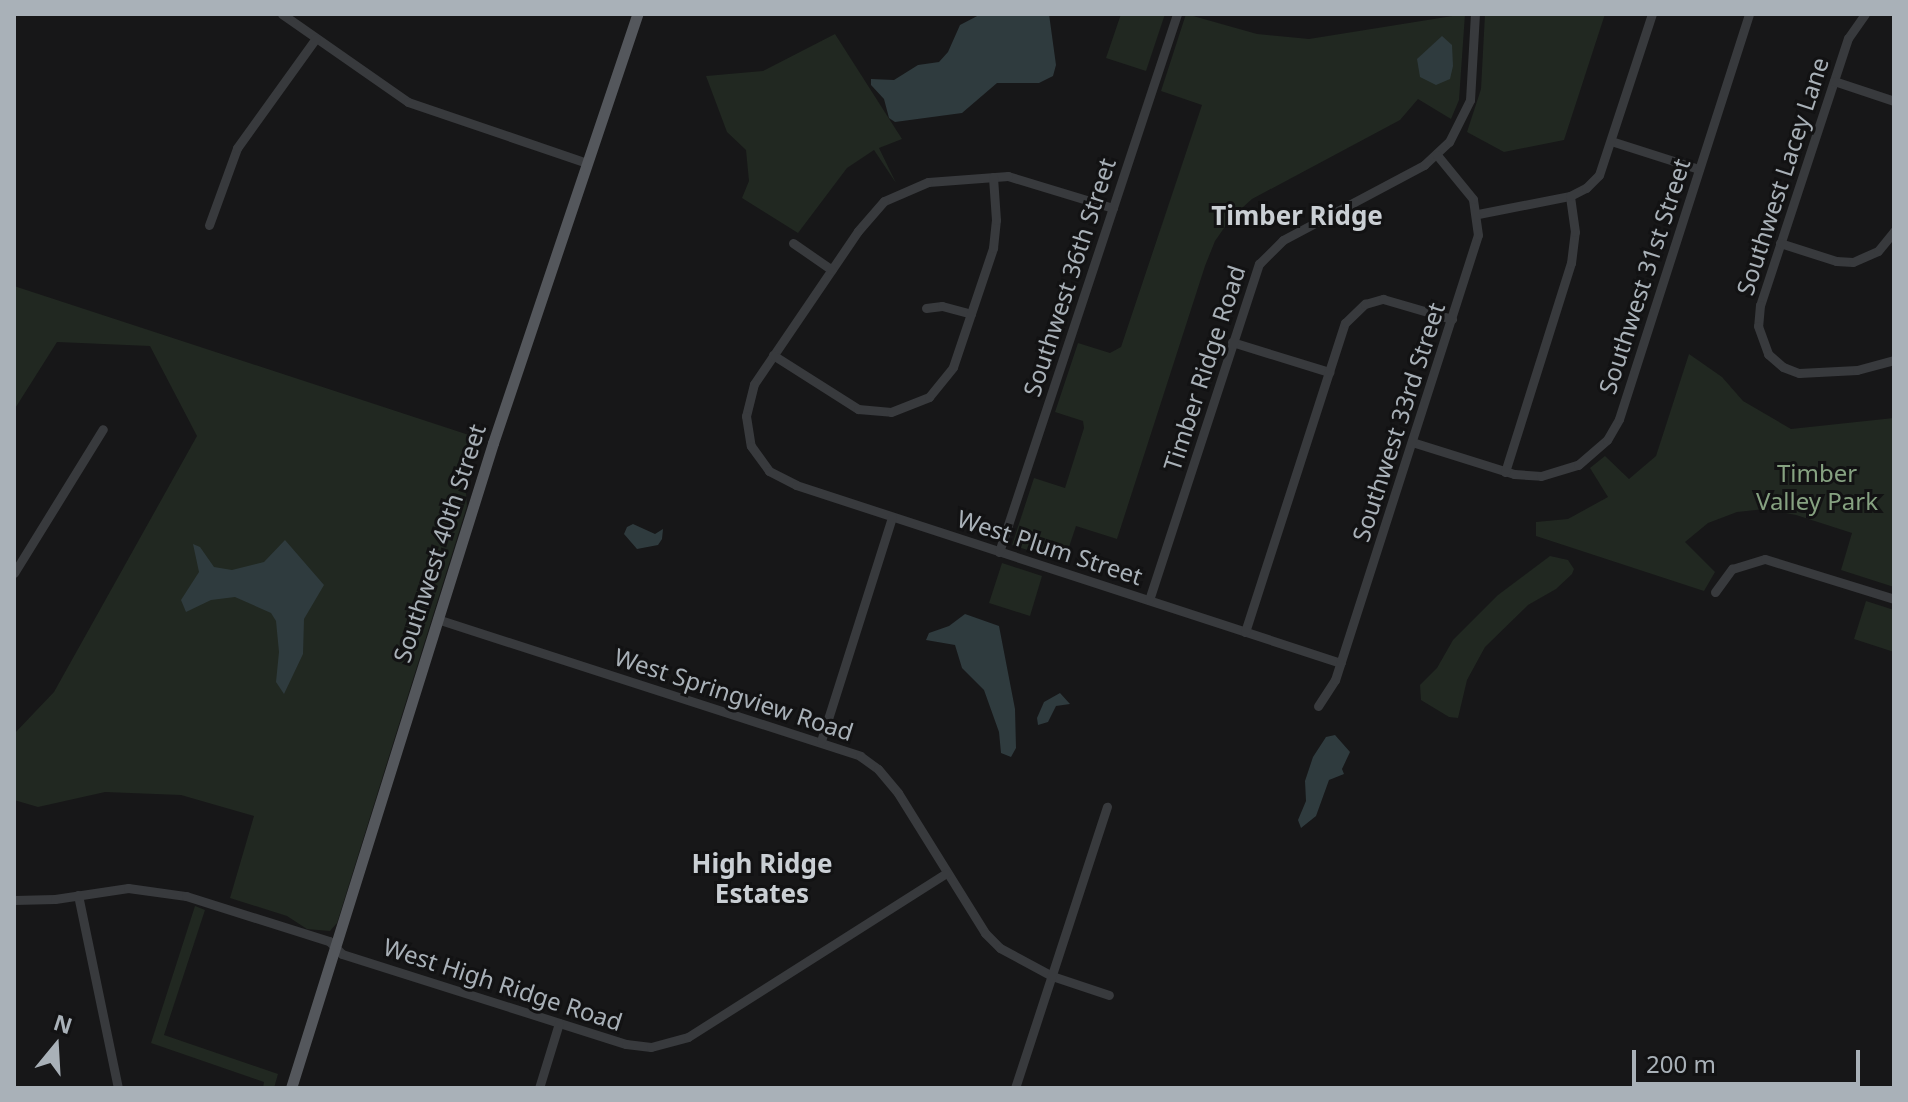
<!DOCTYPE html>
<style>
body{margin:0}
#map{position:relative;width:1908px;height:1102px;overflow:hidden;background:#171718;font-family:"Noto Sans",sans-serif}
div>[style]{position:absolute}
.green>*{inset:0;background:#212821}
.water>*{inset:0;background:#2f3b3e}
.minor>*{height:9px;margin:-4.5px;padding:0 4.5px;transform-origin:4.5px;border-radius:4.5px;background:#383a3d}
.major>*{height:11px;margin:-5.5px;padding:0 5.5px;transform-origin:5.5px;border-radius:5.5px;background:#54575c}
span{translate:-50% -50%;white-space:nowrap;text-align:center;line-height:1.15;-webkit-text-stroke:6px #121213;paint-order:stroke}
.street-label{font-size:24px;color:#a9b1b8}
.park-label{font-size:24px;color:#86a281}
.neighbourhood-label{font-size:26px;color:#cacfd4;font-weight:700}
.frame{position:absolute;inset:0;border:16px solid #a9b1b8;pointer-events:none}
.north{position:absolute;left:16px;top:1006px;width:80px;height:80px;-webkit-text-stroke:6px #121213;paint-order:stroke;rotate:18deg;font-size:22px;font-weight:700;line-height:32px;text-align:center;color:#a9b1b8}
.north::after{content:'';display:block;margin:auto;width:28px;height:36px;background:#a9b1b8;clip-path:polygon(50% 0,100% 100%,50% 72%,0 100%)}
.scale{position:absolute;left:1632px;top:1050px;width:228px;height:36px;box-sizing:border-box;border:4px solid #a9b1b8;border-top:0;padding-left:10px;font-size:24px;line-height:28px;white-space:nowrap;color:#a9b1b8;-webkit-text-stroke:6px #121213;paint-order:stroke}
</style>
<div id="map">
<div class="green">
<div style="clip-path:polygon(1121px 14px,1165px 14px,1146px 71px,1106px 58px)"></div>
<div style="clip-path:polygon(1186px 14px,1257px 34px,1309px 39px,1465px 14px,1459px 100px,1451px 119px,1418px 99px,1400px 120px,1252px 199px,1231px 218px,1215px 241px,1205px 266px,1117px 539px,1076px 526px,1064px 562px,1012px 545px,1034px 478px,1065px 488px,1084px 428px,1083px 421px,1055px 412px,1078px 343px,1110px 353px,1121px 347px,1202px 105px,1161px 91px)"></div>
<div style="clip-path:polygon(1485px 14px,1605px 14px,1564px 140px,1504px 152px,1467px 132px,1481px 89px)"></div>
<div style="clip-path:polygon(835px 34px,902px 139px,879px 148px,896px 183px,874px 150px,847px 168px,798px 233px,742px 198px,749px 181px,746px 150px,727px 132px,706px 76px,763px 71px)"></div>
<div style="clip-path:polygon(14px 286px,478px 438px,465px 479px,467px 506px,337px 923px,330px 931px,307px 929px,287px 916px,230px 898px,254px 816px,181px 795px,105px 792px,38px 807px,14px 800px,14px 734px,54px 692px,197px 436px,150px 346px,57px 342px,14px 410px)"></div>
<div style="clip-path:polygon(1689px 354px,1722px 377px,1743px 401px,1791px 429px,1894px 418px,1894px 587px,1841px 570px,1852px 533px,1796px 515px,1765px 509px,1737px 512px,1708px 523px,1685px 542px,1715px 572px,1704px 591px,1536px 536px,1536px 522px,1568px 519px,1608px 497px,1590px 468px,1605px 456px,1629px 479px,1656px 456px)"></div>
<div style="clip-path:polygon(1550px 556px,1568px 560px,1574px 569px,1572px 574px,1556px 589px,1528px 605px,1485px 647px,1467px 680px,1458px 718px,1449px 717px,1421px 700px,1420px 685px,1437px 668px,1453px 640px,1498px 595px)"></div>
<div style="clip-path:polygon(1002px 563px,1042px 576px,1030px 616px,989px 603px)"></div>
<div style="clip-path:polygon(1866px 601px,1894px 610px,1894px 652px,1854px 639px)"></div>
<div style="clip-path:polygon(195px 906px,205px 910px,164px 1035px,278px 1074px,274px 1088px,263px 1088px,264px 1082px,151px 1043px)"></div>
</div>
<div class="water">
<div style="clip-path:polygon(981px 14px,1049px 14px,1056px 65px,1053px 76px,1039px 83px,997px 83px,962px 113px,895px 122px,889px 118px,884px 99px,871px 85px,871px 79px,894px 80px,918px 65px,939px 62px,948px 52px,960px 25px)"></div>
<div style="clip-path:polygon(1442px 36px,1452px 45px,1453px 66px,1450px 79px,1436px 85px,1420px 77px,1417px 59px)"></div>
<div style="clip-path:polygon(633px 524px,655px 534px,663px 529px,662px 539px,658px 545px,637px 549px,624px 534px,627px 527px)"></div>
<div style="clip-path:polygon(285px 540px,324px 585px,304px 619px,303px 654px,284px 694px,276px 682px,279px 652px,276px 621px,271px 613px,235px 597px,211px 600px,186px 612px,181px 600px,199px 572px,193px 544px,200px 547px,214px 567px,232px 570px,264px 562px)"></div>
<div style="clip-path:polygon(965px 614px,999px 626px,1015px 709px,1016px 748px,1011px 757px,1001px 753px,999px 732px,984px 690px,962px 668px,955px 645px,926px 640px,929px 633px,949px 626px)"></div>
<div style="clip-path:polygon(1060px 693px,1070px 704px,1056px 706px,1048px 722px,1038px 725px,1037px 718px,1044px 702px)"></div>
<div style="clip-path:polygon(1335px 735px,1350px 752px,1342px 769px,1344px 774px,1329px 780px,1316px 816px,1301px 828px,1298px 820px,1306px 801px,1305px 781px,1313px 757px,1326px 737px)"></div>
</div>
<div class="minor">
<div style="left:282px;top:14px;width:154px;rotate:34.9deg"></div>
<div style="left:408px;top:102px;width:189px;rotate:18.8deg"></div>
<div style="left:1865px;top:14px;width:29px;rotate:125deg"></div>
<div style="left:1848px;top:38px;width:281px;rotate:108.2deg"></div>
<div style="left:1760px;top:305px;width:21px;rotate:95deg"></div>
<div style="left:1758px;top:326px;width:30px;rotate:70deg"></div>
<div style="left:1768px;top:354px;width:20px;rotate:41deg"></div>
<div style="left:1783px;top:367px;width:17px;rotate:21deg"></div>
<div style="left:1799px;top:373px;width:58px;rotate:-3deg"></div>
<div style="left:1857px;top:370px;width:38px;rotate:-15deg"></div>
<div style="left:1834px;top:81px;width:63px;rotate:18.4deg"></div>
<div style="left:1611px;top:141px;width:92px;rotate:17.7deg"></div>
<div style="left:1113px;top:208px;width:110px;rotate:-163.1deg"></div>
<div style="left:1008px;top:176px;width:80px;rotate:175.7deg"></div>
<div style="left:928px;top:182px;width:48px;rotate:156.6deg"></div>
<div style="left:884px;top:201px;width:40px;rotate:131deg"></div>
<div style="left:858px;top:231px;width:185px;rotate:124.2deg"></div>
<div style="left:754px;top:384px;width:33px;rotate:104deg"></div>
<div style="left:746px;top:416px;width:30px;rotate:81deg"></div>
<div style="left:751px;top:446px;width:31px;rotate:54deg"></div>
<div style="left:769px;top:471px;width:30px;rotate:27deg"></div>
<div style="left:796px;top:485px;width:573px;rotate:18.09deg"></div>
<div style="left:1478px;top:214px;width:94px;rotate:-11.1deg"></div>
<div style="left:209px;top:225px;width:82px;rotate:-70deg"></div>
<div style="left:237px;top:148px;width:135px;rotate:-54.3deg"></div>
<div style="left:793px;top:243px;width:47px;rotate:34.7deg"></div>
<div style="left:1780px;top:243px;width:59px;rotate:17.8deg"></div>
<div style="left:1836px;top:261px;width:17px;rotate:3deg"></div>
<div style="left:1853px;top:262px;width:27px;rotate:-24deg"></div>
<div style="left:1878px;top:251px;width:26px;rotate:-51deg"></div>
<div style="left:926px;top:308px;width:16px;rotate:-7deg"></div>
<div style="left:942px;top:306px;width:30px;rotate:15deg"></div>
<div style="left:1232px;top:342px;width:102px;rotate:17.2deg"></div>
<div style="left:773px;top:355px;width:101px;rotate:32.4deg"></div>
<div style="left:858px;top:409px;width:33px;rotate:5deg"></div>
<div style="left:891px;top:412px;width:41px;rotate:-21.5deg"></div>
<div style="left:929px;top:397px;width:38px;rotate:-51deg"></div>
<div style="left:953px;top:367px;width:126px;rotate:-71.4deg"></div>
<div style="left:993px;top:248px;width:28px;rotate:-84deg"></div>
<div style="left:996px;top:220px;width:43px;rotate:-94deg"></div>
<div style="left:1412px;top:442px;width:107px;rotate:17.4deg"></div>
<div style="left:1514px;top:474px;width:27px;rotate:4deg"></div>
<div style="left:1541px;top:476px;width:39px;rotate:-17deg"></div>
<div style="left:1578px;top:465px;width:38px;rotate:-41deg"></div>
<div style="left:1607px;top:440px;width:24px;rotate:-60deg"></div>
<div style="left:1619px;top:419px;width:425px;rotate:-72.2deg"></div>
<div style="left:1505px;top:472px;width:219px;rotate:-72.5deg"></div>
<div style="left:1571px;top:263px;width:31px;rotate:-83deg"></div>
<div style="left:1575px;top:232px;width:36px;rotate:-98deg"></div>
<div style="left:1570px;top:196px;width:18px;rotate:-27deg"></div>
<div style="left:1586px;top:188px;width:18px;rotate:-45deg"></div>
<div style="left:1599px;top:175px;width:169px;rotate:-71.8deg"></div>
<div style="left:999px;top:552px;width:567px;rotate:-71.69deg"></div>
<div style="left:14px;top:573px;width:169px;rotate:-58.3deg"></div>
<div style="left:1715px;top:592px;width:29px;rotate:-54deg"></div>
<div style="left:1732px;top:569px;width:34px;rotate:-17deg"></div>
<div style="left:1765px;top:559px;width:135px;rotate:17.2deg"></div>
<div style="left:1149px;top:600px;width:354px;rotate:-71.9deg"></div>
<div style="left:1259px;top:264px;width:34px;rotate:-45deg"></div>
<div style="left:1283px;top:240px;width:160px;rotate:-28deg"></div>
<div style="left:1424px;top:165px;width:34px;rotate:-43deg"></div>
<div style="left:1449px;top:142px;width:47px;rotate:-63.4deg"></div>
<div style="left:1470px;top:100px;width:86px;rotate:-86.7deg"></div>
<div style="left:437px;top:619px;width:445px;rotate:17.9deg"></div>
<div style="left:860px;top:756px;width:22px;rotate:36deg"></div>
<div style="left:878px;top:769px;width:31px;rotate:50deg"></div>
<div style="left:898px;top:793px;width:165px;rotate:58.1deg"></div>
<div style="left:985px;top:933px;width:21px;rotate:45deg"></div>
<div style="left:1000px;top:948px;width:59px;rotate:28.3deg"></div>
<div style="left:1052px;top:976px;width:60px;rotate:18.4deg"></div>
<div style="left:1245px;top:632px;width:325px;rotate:-72.1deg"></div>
<div style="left:1345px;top:323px;width:28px;rotate:-44deg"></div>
<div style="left:1365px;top:304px;width:19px;rotate:-16deg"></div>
<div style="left:1383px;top:299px;width:72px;rotate:16.2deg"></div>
<div style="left:1318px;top:706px;width:31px;rotate:-57deg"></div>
<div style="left:1335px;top:680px;width:467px;rotate:-72.2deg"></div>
<div style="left:1478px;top:235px;width:36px;rotate:-98deg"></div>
<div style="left:1473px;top:199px;width:57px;rotate:-129.3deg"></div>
<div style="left:821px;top:741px;width:235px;rotate:-72.4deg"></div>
<div style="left:78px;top:895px;width:197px;rotate:78.3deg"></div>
<div style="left:14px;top:900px;width:41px;rotate:-1.4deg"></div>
<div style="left:55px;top:899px;width:74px;rotate:-8.6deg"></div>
<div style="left:128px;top:888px;width:59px;rotate:7.9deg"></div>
<div style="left:186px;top:896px;width:150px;rotate:17.5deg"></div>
<div style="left:329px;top:941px;width:18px;rotate:45deg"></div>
<div style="left:342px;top:954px;width:298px;rotate:17.6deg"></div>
<div style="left:626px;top:1044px;width:25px;rotate:7deg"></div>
<div style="left:651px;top:1047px;width:38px;rotate:-15deg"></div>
<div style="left:688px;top:1037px;width:306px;rotate:-32.4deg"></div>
<div style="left:539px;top:1088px;width:68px;rotate:-72.9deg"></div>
<div style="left:1015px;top:1088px;width:296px;rotate:-71.9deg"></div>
</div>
<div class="major">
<div style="left:291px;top:1088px;width:676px;rotate:-72.61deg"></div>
<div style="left:493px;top:443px;width:453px;rotate:-71.4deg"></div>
</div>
<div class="street-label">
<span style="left:1782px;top:176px;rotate:-72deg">Southwest Lacey Lane</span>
<span style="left:1644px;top:276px;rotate:-72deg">Southwest 31st Street</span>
<span style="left:1069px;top:277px;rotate:-72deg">Southwest 36th Street</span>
<span style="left:1204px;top:368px;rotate:-72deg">Timber Ridge Road</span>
<span style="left:1398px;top:422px;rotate:-72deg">Southwest 33rd Street</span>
<span style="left:439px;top:543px;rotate:-72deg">Southwest 40th Street</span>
<span style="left:1050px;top:547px;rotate:18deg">West Plum Street</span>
<span style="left:734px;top:694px;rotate:18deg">West Springview Road</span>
<span style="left:503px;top:984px;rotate:18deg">West High Ridge Road</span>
</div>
<div class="park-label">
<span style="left:1817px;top:487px">Timber<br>Valley Park</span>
</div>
<div class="neighbourhood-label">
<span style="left:1297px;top:216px">Timber Ridge</span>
<span style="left:762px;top:879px">High Ridge<br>Estates</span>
</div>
<div class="frame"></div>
<div class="north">N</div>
<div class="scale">200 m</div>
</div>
